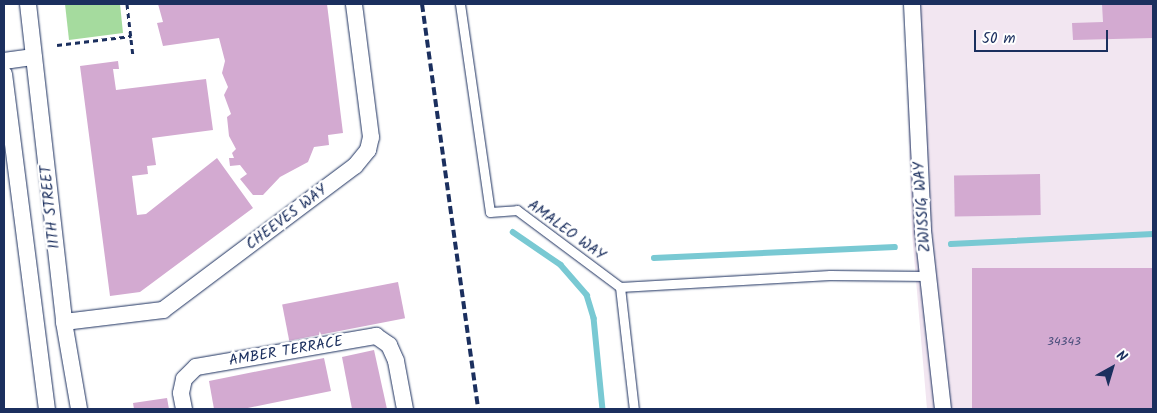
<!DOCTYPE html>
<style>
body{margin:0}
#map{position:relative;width:1157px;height:413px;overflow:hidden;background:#fff;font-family:Kalam,sans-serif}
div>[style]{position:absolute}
.built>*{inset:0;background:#f2e6f1}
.green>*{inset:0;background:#a5db9e}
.stream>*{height:5.5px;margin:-2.75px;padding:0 2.75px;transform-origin:2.75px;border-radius:2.75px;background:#79c9d3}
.building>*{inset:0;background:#d3aad1;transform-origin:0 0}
.path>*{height:3px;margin-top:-1.5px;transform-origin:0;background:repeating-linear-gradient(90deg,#1b2f5e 0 5px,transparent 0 9px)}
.roads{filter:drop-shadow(0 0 1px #1b2f5e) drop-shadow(0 0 1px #1b2f5e)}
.lane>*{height:9px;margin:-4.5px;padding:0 4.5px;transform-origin:4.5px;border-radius:4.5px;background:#fff}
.street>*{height:16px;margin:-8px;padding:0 8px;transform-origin:8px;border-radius:8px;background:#fff}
.rail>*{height:4px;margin-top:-2px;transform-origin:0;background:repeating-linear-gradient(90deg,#1b2f5e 0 8px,transparent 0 12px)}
span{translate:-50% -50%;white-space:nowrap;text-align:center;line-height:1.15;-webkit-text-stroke:5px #fff;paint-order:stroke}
.number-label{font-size:12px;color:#494e7b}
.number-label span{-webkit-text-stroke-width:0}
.street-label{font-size:15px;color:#1b2f5e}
.frame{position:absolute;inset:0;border:5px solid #1b2f5e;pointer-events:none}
.north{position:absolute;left:1087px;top:343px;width:50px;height:50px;-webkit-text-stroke:4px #fff;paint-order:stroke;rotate:39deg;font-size:14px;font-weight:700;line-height:20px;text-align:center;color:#1b2f5e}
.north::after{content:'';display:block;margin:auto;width:18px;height:22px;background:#1b2f5e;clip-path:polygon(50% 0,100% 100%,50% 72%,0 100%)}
.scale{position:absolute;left:974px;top:30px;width:134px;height:22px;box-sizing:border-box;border:2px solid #1b2f5e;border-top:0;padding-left:6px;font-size:15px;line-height:18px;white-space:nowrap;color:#1b2f5e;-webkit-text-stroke:4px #fff;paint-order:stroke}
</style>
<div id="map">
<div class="built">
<i style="clip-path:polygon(905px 4px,1153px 4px,1153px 409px,927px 409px,912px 233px)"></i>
</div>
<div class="green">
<i style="clip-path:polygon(65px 4px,120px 4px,123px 33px,69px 40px)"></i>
</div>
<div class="stream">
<i style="left:513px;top:232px;width:58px;rotate:34.5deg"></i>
<i style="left:561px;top:265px;width:40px;rotate:49deg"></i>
<i style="left:587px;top:295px;width:24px;rotate:73deg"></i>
<i style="left:594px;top:318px;width:91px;rotate:84.4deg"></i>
<i style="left:951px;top:244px;width:202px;rotate:-2.8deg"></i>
<i style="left:654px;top:258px;width:241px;rotate:-2.6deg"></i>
</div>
<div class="building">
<i style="clip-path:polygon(158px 4px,327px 4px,343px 133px,328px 135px,329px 145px,314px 147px,308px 162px,280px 177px,263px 195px,253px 195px,240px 179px,247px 174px,240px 165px,230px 166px,229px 158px,234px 158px,232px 153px,236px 149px,229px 136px,227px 117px,231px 114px,224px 95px,228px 87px,222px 73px,225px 61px,219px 38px,163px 46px,157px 23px,163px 22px)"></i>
<i style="clip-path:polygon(1102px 4px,1152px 4px,1153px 38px,1073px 40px,1072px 23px,1103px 22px)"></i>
<i style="clip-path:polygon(118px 61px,119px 69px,113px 69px,116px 90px,206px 79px,213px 130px,152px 138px,156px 165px,147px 166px,148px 174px,132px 176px,137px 215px,146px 214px,217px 158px,253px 208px,140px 292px,110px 296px,80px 66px)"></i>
<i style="left:1040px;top:174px;width:41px;height:86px;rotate:89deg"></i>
<i style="left:1153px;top:268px;width:141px;height:181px;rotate:90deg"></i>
<i style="left:398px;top:282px;width:37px;height:118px;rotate:79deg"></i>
<i style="clip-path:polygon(374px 350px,387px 409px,352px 409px,342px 357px)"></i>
<i style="clip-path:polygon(324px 358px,331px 391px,243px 409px,214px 409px,209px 381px)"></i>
<i style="clip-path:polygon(167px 398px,169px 409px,134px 409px,133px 403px)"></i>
</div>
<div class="path">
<i style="left:127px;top:4px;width:53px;rotate:83.5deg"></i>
<i style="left:57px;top:45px;width:75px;rotate:-6.9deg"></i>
</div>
<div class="roads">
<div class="lane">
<i style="left:460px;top:4px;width:210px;rotate:81.8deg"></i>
<i style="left:490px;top:212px;width:27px;rotate:-4deg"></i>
<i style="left:517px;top:210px;width:129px;rotate:36.8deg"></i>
<i style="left:620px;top:287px;width:123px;rotate:83.5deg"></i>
<i style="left:620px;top:287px;width:210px;rotate:-3.3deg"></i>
<i style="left:830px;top:275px;width:98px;rotate:0.6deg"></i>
</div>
<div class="street">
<i style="left:28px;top:4px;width:320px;rotate:83.5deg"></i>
<i style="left:64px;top:322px;width:88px;rotate:80.2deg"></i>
<i style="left:912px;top:4px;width:227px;rotate:87.2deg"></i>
<i style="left:923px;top:231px;width:179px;rotate:83.6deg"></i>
<i style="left:4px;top:61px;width:30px;rotate:-8deg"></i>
<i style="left:4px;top:74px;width:338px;rotate:82.7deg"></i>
<i style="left:64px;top:322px;width:100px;rotate:-6.9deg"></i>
<i style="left:163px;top:310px;width:240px;rotate:-36.9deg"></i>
<i style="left:355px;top:166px;width:21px;rotate:-51deg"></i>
<i style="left:368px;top:150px;width:13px;rotate:-77deg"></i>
<i style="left:371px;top:137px;width:134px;rotate:-97.3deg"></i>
<i style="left:184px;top:409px;width:16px;rotate:-101deg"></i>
<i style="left:181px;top:393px;width:14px;rotate:-78deg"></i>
<i style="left:184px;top:379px;width:17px;rotate:-45deg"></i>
<i style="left:196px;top:367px;width:183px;rotate:-9.8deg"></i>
<i style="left:376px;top:336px;width:16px;rotate:35deg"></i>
<i style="left:389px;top:345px;width:17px;rotate:66deg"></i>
<i style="left:396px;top:361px;width:49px;rotate:79.4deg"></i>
</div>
</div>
<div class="rail">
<i style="left:422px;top:4px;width:409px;rotate:82.1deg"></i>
</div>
<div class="number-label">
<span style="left:1064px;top:342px">34343</span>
</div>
<div class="street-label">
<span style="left:51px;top:207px;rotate:-96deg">11TH STREET</span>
<span style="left:923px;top:207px;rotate:-94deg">ZWISSIG WAY</span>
<span style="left:287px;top:218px;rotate:-37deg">CHEEVES WAY</span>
<span style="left:566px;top:231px;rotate:36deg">AMALEO WAY</span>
<span style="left:286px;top:352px;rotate:-10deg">AMBER TERRACE</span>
</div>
<div class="frame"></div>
<div class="north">N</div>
<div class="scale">50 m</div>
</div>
